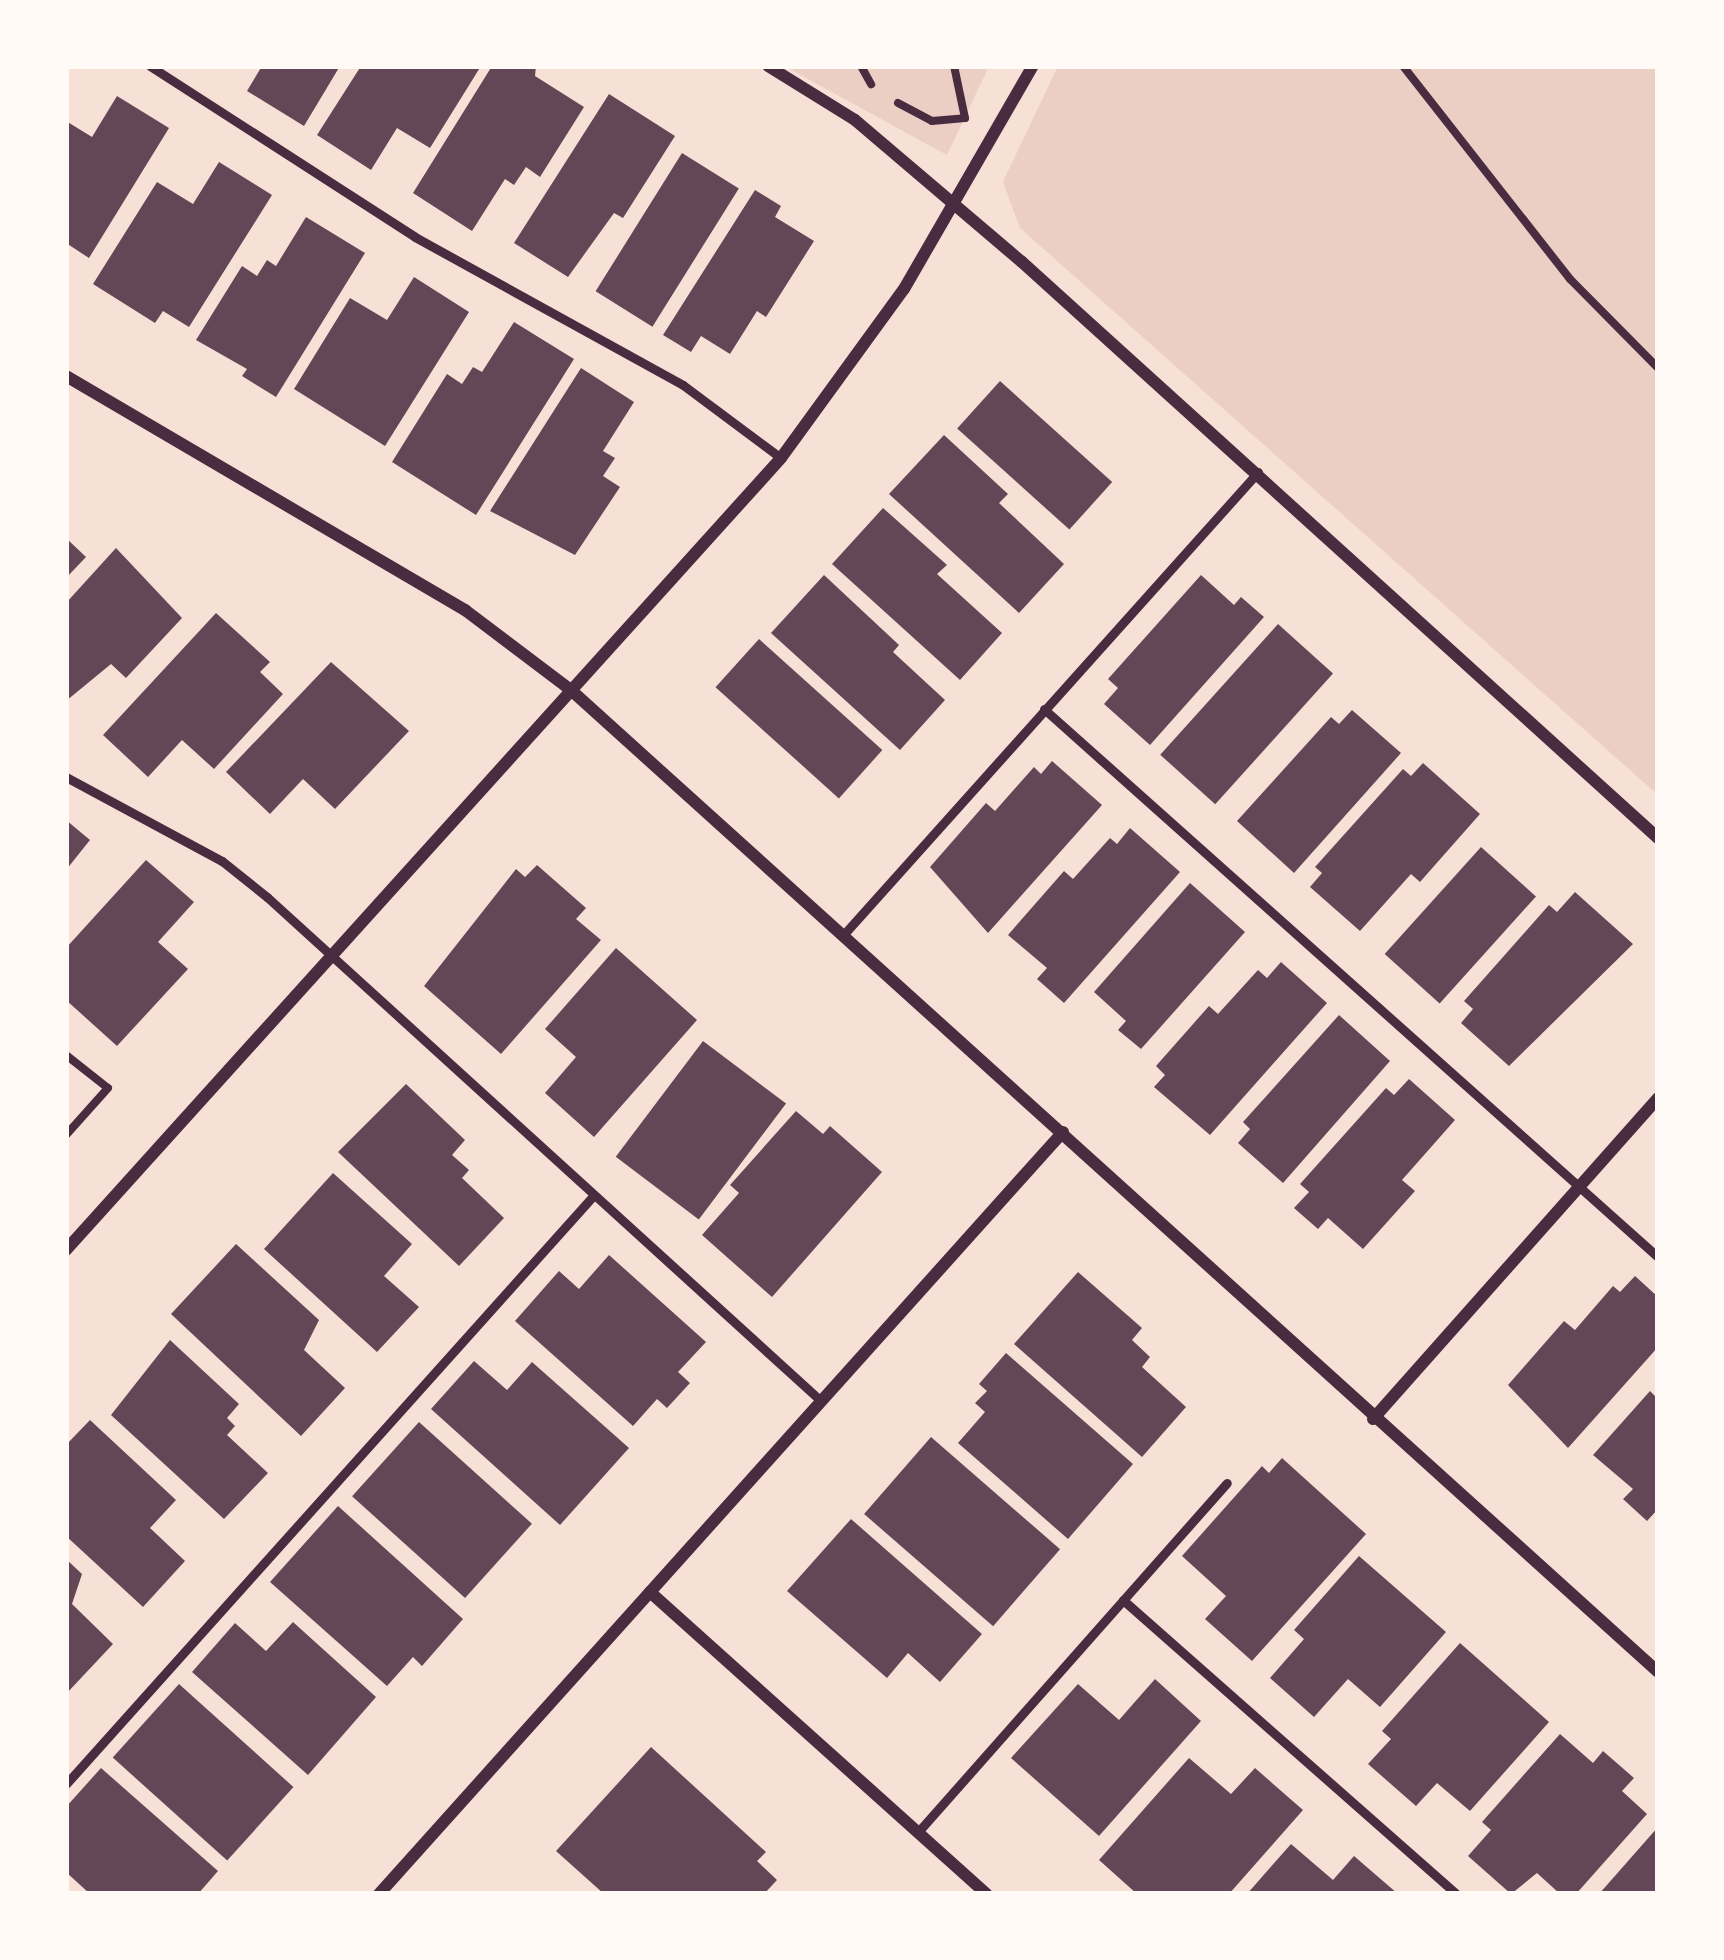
<!DOCTYPE html>
<style>
body{margin:0}
#map{position:relative;width:1724px;height:1960px;overflow:hidden;background:#f7e1d7;font-family:Inter,sans-serif}
div>[style]{position:absolute}
.green>*{inset:0;background:#ebcfc5}
.building>*{inset:0;background:#644757;transform-origin:0 0}
.path>*{height:8px;margin:-4px;padding:0 4px;transform-origin:4px;border-radius:4px;background:#4a2c40}
.service>*{height:9px;margin:-4.5px;padding:0 4.5px;transform-origin:4.5px;border-radius:4.5px;background:#4a2c40}
.minor>*{height:12px;margin:-6px;padding:0 6px;transform-origin:6px;border-radius:6px;background:#4a2c40}
span{translate:-50% -50%;white-space:nowrap;text-align:center;line-height:1.15;-webkit-text-stroke:10px #fffaf5;paint-order:stroke}
.frame{position:absolute;inset:0;border:69px solid #fffaf5;pointer-events:none}
</style>
<div id="map">
<div class="green">
<i style="clip-path:polygon(784px 66px,989px 66px,947px 155px)"></i>
<i style="clip-path:polygon(1058px 66px,1658px 66px,1658px 795px,1020px 228px,1003px 182px)"></i>
</div>
<div class="building">
<i style="clip-path:polygon(262px 66px,340px 66px,304px 126px,247px 91px)"></i>
<i style="clip-path:polygon(361px 66px,481px 66px,430px 148px,397px 128px,371px 170px,317px 135px)"></i>
<i style="clip-path:polygon(492px 66px,536px 66px,535px 76px,584px 107px,540px 177px,526px 167px,514px 185px,505px 179px,472px 231px,413px 193px)"></i>
<i style="clip-path:polygon(609px 94px,675px 136px,623px 218px,614px 213px,568px 277px,514px 243px)"></i>
<i style="clip-path:polygon(117px 96px,169px 128px,89px 258px,66px 243px,66px 121px,92px 137px)"></i>
<i style="left:682px;top:153px;width:67px;height:163px;rotate:32deg"></i>
<i style="clip-path:polygon(219px 162px,272px 195px,189px 327px,163px 311px,155px 323px,93px 284px,157px 182px,193px 204px)"></i>
<i style="clip-path:polygon(755px 190px,781px 206px,775px 217px,814px 241px,766px 317px,757px 311px,730px 354px,701px 336px,691px 352px,663px 335px)"></i>
<i style="clip-path:polygon(306px 217px,365px 253px,276px 397px,242px 376px,247px 369px,196px 340px,242px 266px,257px 276px,267px 260px,276px 266px)"></i>
<i style="clip-path:polygon(414px 277px,469px 312px,385px 446px,294px 389px,350px 298px,387px 320px)"></i>
<i style="clip-path:polygon(514px 322px,574px 359px,476px 515px,392px 462px,447px 374px,462px 384px,473px 367px,482px 372px)"></i>
<i style="clip-path:polygon(581px 368px,634px 402px,603px 451px,615px 458px,603px 476px,620px 487px,575px 555px,490px 511px)"></i>
<i style="left:1000px;top:381px;width:151px;height:64px;rotate:42deg"></i>
<i style="clip-path:polygon(944px 435px,1008px 494px,999px 503px,1064px 564px,1019px 613px,889px 494px)"></i>
<i style="clip-path:polygon(883px 508px,947px 565px,937px 574px,1002px 633px,960px 680px,832px 564px)"></i>
<i style="clip-path:polygon(66px 538px,86px 557px,66px 578px)"></i>
<i style="clip-path:polygon(116px 548px,182px 618px,126px 678px,111px 664px,66px 701px,66px 603px)"></i>
<i style="clip-path:polygon(824px 575px,899px 645px,893px 652px,945px 700px,900px 750px,771px 633px)"></i>
<i style="clip-path:polygon(1201px 575px,1234px 605px,1241px 597px,1264px 617px,1150px 745px,1104px 704px,1118px 688px,1108px 679px)"></i>
<i style="clip-path:polygon(216px 613px,270px 662px,260px 672px,283px 694px,214px 769px,182px 740px,148px 777px,103px 735px)"></i>
<i style="left:1278px;top:624px;width:74px;height:176px;rotate:42deg"></i>
<i style="left:759px;top:639px;width:166px;height:65px;rotate:42deg"></i>
<i style="clip-path:polygon(331px 662px,409px 731px,335px 809px,303px 779px,270px 814px,226px 772px)"></i>
<i style="clip-path:polygon(1352px 710px,1401px 753px,1294px 873px,1237px 821px,1331px 717px,1339px 724px)"></i>
<i style="clip-path:polygon(1052px 761px,1102px 805px,988px 933px,930px 867px,986px 803px,995px 811px,1034px 767px,1041px 774px)"></i>
<i style="clip-path:polygon(1423px 763px,1480px 814px,1420px 882px,1411px 874px,1360px 931px,1310px 887px,1322px 873px,1315px 867px,1403px 769px,1411px 776px)"></i>
<i style="clip-path:polygon(66px 820px,90px 840px,66px 870px)"></i>
<i style="clip-path:polygon(1130px 828px,1180px 872px,1064px 1003px,1037px 979px,1047px 968px,1008px 935px,1064px 871px,1073px 879px,1110px 838px,1117px 844px)"></i>
<i style="left:1481px;top:847px;width:74px;height:144px;rotate:42deg"></i>
<i style="clip-path:polygon(146px 860px,194px 902px,158px 942px,188px 969px,117px 1046px,66px 1000px,66px 948px)"></i>
<i style="clip-path:polygon(537px 865px,586px 908px,576px 919px,601px 940px,501px 1054px,424px 986px,516px 869px,525px 877px)"></i>
<i style="clip-path:polygon(1190px 883px,1245px 932px,1141px 1049px,1118px 1030px,1126px 1021px,1094px 992px)"></i>
<i style="clip-path:polygon(1575px 892px,1633px 944px,1509px 1066px,1461px 1023px,1473px 1009px,1464px 1001px,1549px 905px,1557px 912px)"></i>
<i style="clip-path:polygon(616px 948px,697px 1020px,594px 1137px,545px 1093px,576px 1057px,545px 1029px)"></i>
<i style="clip-path:polygon(1281px 962px,1327px 1003px,1210px 1135px,1154px 1087px,1165px 1075px,1156px 1066px,1209px 1006px,1218px 1014px,1258px 970px,1267px 978px)"></i>
<i style="clip-path:polygon(1339px 1015px,1390px 1061px,1283px 1183px,1238px 1143px,1250px 1129px,1243px 1122px)"></i>
<i style="left:703px;top:1041px;width:104px;height:145px;rotate:37deg"></i>
<i style="clip-path:polygon(1409px 1079px,1455px 1120px,1402px 1180px,1415px 1191px,1363px 1249px,1328px 1218px,1318px 1229px,1294px 1208px,1309px 1192px,1300px 1184px,1386px 1088px,1394px 1095px)"></i>
<i style="clip-path:polygon(406px 1084px,465px 1140px,452px 1155px,469px 1170px,462px 1178px,504px 1218px,459px 1266px,338px 1152px)"></i>
<i style="clip-path:polygon(796px 1111px,823px 1134px,830px 1126px,882px 1172px,772px 1297px,702px 1235px,739px 1193px,730px 1185px)"></i>
<i style="clip-path:polygon(333px 1173px,412px 1244px,384px 1276px,419px 1307px,377px 1352px,264px 1249px)"></i>
<i style="clip-path:polygon(236px 1244px,319px 1320px,304px 1350px,345px 1388px,301px 1436px,171px 1314px)"></i>
<i style="clip-path:polygon(609px 1255px,706px 1342px,678px 1372px,690px 1383px,667px 1408px,657px 1399px,633px 1426px,515px 1321px,559px 1271px,579px 1289px)"></i>
<i style="clip-path:polygon(1078px 1272px,1142px 1328px,1132px 1340px,1150px 1357px,1142px 1367px,1186px 1407px,1142px 1457px,1014px 1344px)"></i>
<i style="clip-path:polygon(1635px 1276px,1658px 1297px,1658px 1347px,1568px 1448px,1508px 1385px,1564px 1321px,1575px 1330px,1613px 1286px,1620px 1292px)"></i>
<i style="clip-path:polygon(170px 1340px,239px 1404px,227px 1418px,235px 1426px,227px 1435px,268px 1473px,224px 1519px,111px 1415px)"></i>
<i style="clip-path:polygon(1006px 1353px,1133px 1464px,1068px 1539px,958px 1443px,985px 1412px,975px 1403px,987px 1391px,979px 1384px)"></i>
<i style="clip-path:polygon(474px 1361px,507px 1390px,532px 1362px,629px 1448px,560px 1525px,431px 1409px)"></i>
<i style="clip-path:polygon(1650px 1391px,1658px 1399px,1658px 1509px,1647px 1521px,1623px 1499px,1633px 1489px,1593px 1455px)"></i>
<i style="clip-path:polygon(90px 1420px,176px 1500px,150px 1528px,185px 1561px,143px 1607px,66px 1536px,66px 1445px)"></i>
<i style="left:419px;top:1422px;width:152px;height:100px;rotate:42deg"></i>
<i style="left:931px;top:1437px;width:171px;height:102px;rotate:41deg"></i>
<i style="clip-path:polygon(1282px 1458px,1366px 1534px,1252px 1661px,1205px 1619px,1226px 1596px,1182px 1556px,1262px 1466px,1269px 1473px)"></i>
<i style="clip-path:polygon(338px 1506px,463px 1619px,422px 1666px,413px 1657px,387px 1686px,270px 1582px)"></i>
<i style="clip-path:polygon(851px 1519px,982px 1634px,940px 1682px,908px 1653px,887px 1678px,787px 1591px)"></i>
<i style="clip-path:polygon(1359px 1556px,1446px 1632px,1380px 1707px,1348px 1679px,1314px 1717px,1270px 1678px,1304px 1639px,1294px 1630px)"></i>
<i style="clip-path:polygon(66px 1559px,82px 1574px,72px 1604px,113px 1644px,66px 1694px)"></i>
<i style="clip-path:polygon(293px 1622px,376px 1697px,308px 1775px,192px 1672px,235px 1623px,266px 1651px)"></i>
<i style="clip-path:polygon(1460px 1643px,1549px 1722px,1470px 1811px,1437px 1783px,1416px 1806px,1368px 1764px,1391px 1739px,1382px 1731px)"></i>
<i style="clip-path:polygon(1155px 1679px,1201px 1721px,1099px 1836px,1011px 1758px,1078px 1684px,1119px 1720px)"></i>
<i style="left:179px;top:1684px;width:154px;height:99px;rotate:42deg"></i>
<i style="clip-path:polygon(1560px 1734px,1593px 1763px,1603px 1751px,1634px 1778px,1622px 1791px,1647px 1814px,1576px 1894px,1560px 1894px,1537px 1873px,1511px 1894px,1468px 1856px,1491px 1830px,1482px 1822px)"></i>
<i style="clip-path:polygon(651px 1747px,766px 1852px,757px 1861px,777px 1880px,764px 1894px,604px 1894px,556px 1851px)"></i>
<i style="clip-path:polygon(1189px 1758px,1231px 1794px,1255px 1768px,1303px 1810px,1229px 1894px,1137px 1894px,1099px 1860px)"></i>
<i style="clip-path:polygon(101px 1768px,218px 1871px,198px 1894px,90px 1894px,66px 1872px,66px 1807px)"></i>
<i style="clip-path:polygon(1658px 1827px,1658px 1894px,1599px 1894px)"></i>
<i style="clip-path:polygon(1291px 1844px,1333px 1880px,1354px 1856px,1398px 1894px,1247px 1894px)"></i>
</div>
<div class="path">
<i style="left:861px;top:66px;width:21px;rotate:61deg"></i>
<i style="left:1403px;top:66px;width:271px;rotate:51.9deg"></i>
<i style="left:1570px;top:279px;width:125px;rotate:45.3deg"></i>
<i style="left:898px;top:103px;width:38px;rotate:28deg"></i>
<i style="left:932px;top:121px;width:33px;rotate:-5deg"></i>
<i style="left:965px;top:118px;width:53px;rotate:-101.9deg"></i>
<i style="left:66px;top:1055px;width:53px;rotate:38.2deg"></i>
<i style="left:108px;top:1088px;width:63px;rotate:131.8deg"></i>
</div>
<div class="service">
<i style="left:150px;top:66px;width:315px;rotate:32.8deg"></i>
<i style="left:415px;top:237px;width:306px;rotate:28.9deg"></i>
<i style="left:683px;top:385px;width:122px;rotate:36.7deg"></i>
<i style="left:1044px;top:709px;width:823px;rotate:41.75deg"></i>
<i style="left:66px;top:777px;width:177px;rotate:28.3deg"></i>
<i style="left:222px;top:861px;width:58px;rotate:38.7deg"></i>
<i style="left:267px;top:897px;width:749px;rotate:42.29deg"></i>
<i style="left:845px;top:933px;width:619px;rotate:-48.14deg"></i>
<i style="left:1123px;top:1600px;width:444px;rotate:41.4deg"></i>
<i style="left:66px;top:1784px;width:790px;rotate:-48.13deg"></i>
<i style="left:918px;top:1832px;width:466px;rotate:-48.5deg"></i>
</div>
<div class="minor">
<i style="left:768px;top:66px;width:102px;rotate:31.8deg"></i>
<i style="left:855px;top:120px;width:219px;rotate:40.4deg"></i>
<i style="left:1022px;top:262px;width:858px;rotate:42.17deg"></i>
<i style="left:66px;top:376px;width:463px;rotate:30.4deg"></i>
<i style="left:465px;top:610px;width:134px;rotate:37.1deg"></i>
<i style="left:572px;top:691px;width:1463px;rotate:42.09deg"></i>
<i style="left:66px;top:1250px;width:1067px;rotate:-47.92deg"></i>
<i style="left:781px;top:458px;width:209px;rotate:-54deg"></i>
<i style="left:904px;top:289px;width:258px;rotate:-60deg"></i>
<i style="left:1373px;top:1419px;width:429px;rotate:-48.4deg"></i>
<i style="left:650px;top:1592px;width:452px;rotate:41.9deg"></i>
<i style="left:379px;top:1894px;width:1024px;rotate:-48.09deg"></i>
</div>
<div class="frame"></div>
</div>
